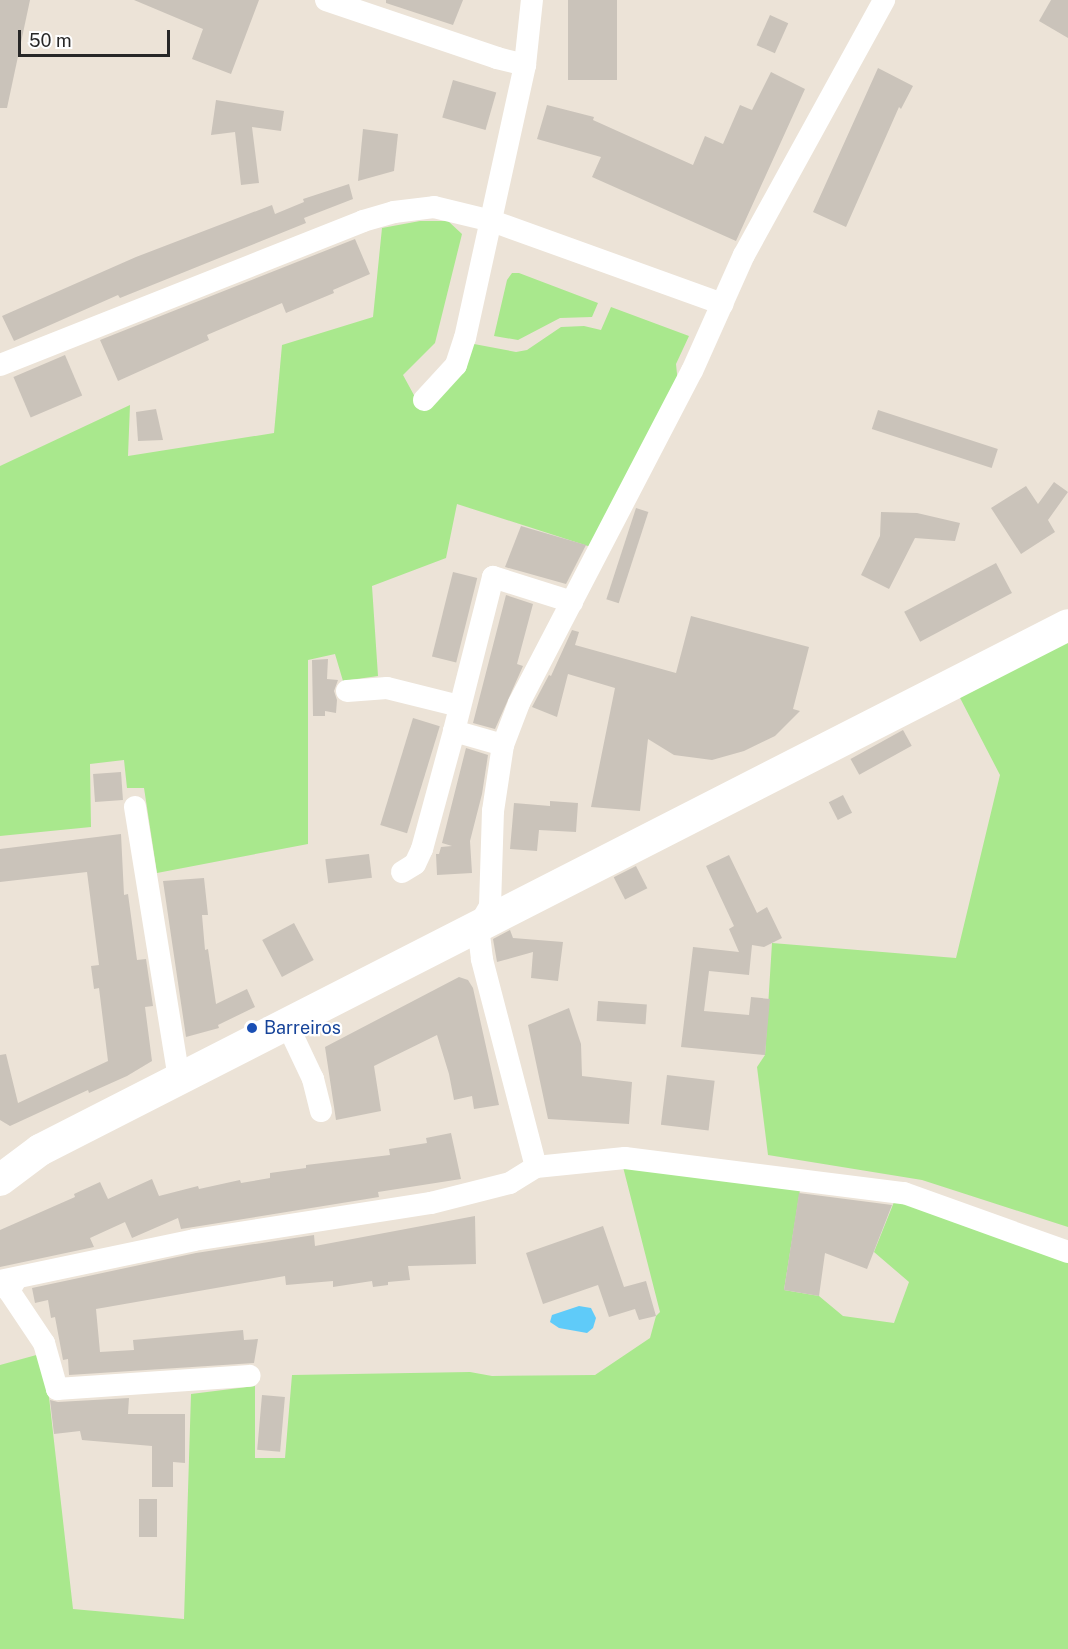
<!DOCTYPE html>
<style>
body{margin:0}
#map{position:relative;width:1068px;height:1649px;overflow:hidden;background:#ece3d7;font-family:"Public Sans",sans-serif}
div>[style]{position:absolute}
.green>*{inset:0;background:#a9e88d}
.water>*{inset:0;background:#5fcbf9}
.building>*{inset:0;background:#cac3ba;transform-origin:0 0}
.street>*{height:22px;margin:-11px;padding:0 11px;transform-origin:11px;border-radius:11px;background:#fff}
.secondary>*{height:32px;margin:-16px;padding:0 16px;transform-origin:16px;border-radius:16px;background:#fff}
.dots>*{width:16px;height:16px;translate:-50% -50%;box-sizing:border-box;border:3px solid #fff;border-radius:50%}
span{translate:-50% -50%;white-space:nowrap;text-align:center;line-height:1.15;-webkit-text-stroke:4.5px #fff;paint-order:stroke}
.transit-label{font-size:18px;color:#164399}
.left{translate:0 -50%;text-align:left}
.scale{position:absolute;left:18px;top:30px;width:152px;height:27px;box-sizing:border-box;border:3px solid #272727;border-top:0;padding-left:8px;font-size:18px;line-height:21px;white-space:nowrap;color:#272727;-webkit-text-stroke:4px #fff;paint-order:stroke}
</style>
<div id="map">
<div class="green">
<i style="clip-path:polygon(420px 221px,448px 221px,462px 234px,435px 343px,403px 375px,415px 397px,474px 344px,516px 352px,527px 350px,561px 327px,584px 326px,601px 330px,611px 307px,689px 336px,676px 364px,679px 394px,591px 547px,457px 504px,446px 558px,372px 586px,378px 676px,343px 681px,335px 654px,308px 660px,308px 844px,157px 873px,144px 788px,127px 788px,124px 760px,90px 764px,91px 827px,0 836px,0 466px,130px 405px,128px 456px,274px 433px,282px 345px,373px 317px,382px 228px)"></i>
<i style="clip-path:polygon(512px 273px,519px 273px,598px 303px,592px 317px,560px 318px,518px 340px,494px 336px,507px 280px)"></i>
<i style="clip-path:polygon(1068px 640px,1068px 1227px,922px 1180px,768px 1155px,757px 1067px,765px 1055px,772px 943px,956px 958px,1000px 775px,959px 696px)"></i>
<i style="clip-path:polygon(622px 1163px,801px 1184px,784px 1290px,819px 1296px,843px 1316px,894px 1323px,909px 1282px,874px 1252px,896px 1197px,1068px 1259px,1068px 1649px,0 1649px,0 1365px,40px 1354px,49px 1397px,73px 1609px,184px 1619px,191px 1394px,255px 1386px,255px 1458px,285px 1458px,292px 1375px,470px 1372px,492px 1376px,595px 1375px,650px 1338px,656px 1316px,660px 1312px)"></i>
</div>
<div class="water">
<i style="clip-path:polygon(579px 1306px,591px 1308px,596px 1318px,593px 1328px,587px 1333px,559px 1328px,550px 1322px,552px 1315px)"></i>
</div>
<div class="building">
<i style="clip-path:polygon(0 0,30px 0,7px 108px,0 108px)"></i>
<i style="clip-path:polygon(134px 0,259px 0,231px 74px,192px 59px,203px 29px)"></i>
<i style="clip-path:polygon(386px 0,463px 0,453px 25px,386px 3px)"></i>
<i style="left:568px;top:0;width:49px;height:80px"></i>
<i style="clip-path:polygon(1051px 0,1068px 0,1068px 38px,1039px 21px)"></i>
<i style="left:770px;top:15px;width:20px;height:33px;rotate:24deg"></i>
<i style="clip-path:polygon(878px 68px,913px 86px,901px 109px,899px 107px,846px 227px,813px 212px)"></i>
<i style="clip-path:polygon(771px 72px,805px 89px,736px 241px,592px 177px,601px 157px,537px 139px,547px 105px,594px 117px,593px 120px,693px 165px,705px 136px,723px 144px,740px 105px,752px 110px)"></i>
<i style="left:453px;top:80px;width:45px;height:39px;rotate:16deg"></i>
<i style="clip-path:polygon(216px 100px,284px 111px,281px 131px,252px 127px,259px 183px,241px 185px,235px 132px,211px 135px)"></i>
<i style="clip-path:polygon(363px 129px,398px 134px,394px 171px,358px 181px)"></i>
<i style="clip-path:polygon(349px 184px,353px 199px,304px 218px,306px 223px,120px 298px,118px 295px,14px 341px,2px 316px,136px 257px,272px 205px,275px 214px,304px 202px,303px 199px)"></i>
<i style="clip-path:polygon(355px 239px,370px 274px,333px 290px,334px 293px,286px 313px,282px 303px,207px 335px,209px 340px,118px 381px,100px 340px)"></i>
<i style="left:65px;top:355px;width:44px;height:56px;rotate:67deg"></i>
<i style="clip-path:polygon(156px 409px,163px 440px,138px 441px,136px 412px)"></i>
<i style="left:878px;top:410px;width:126px;height:20px;rotate:18deg"></i>
<i style="clip-path:polygon(1054px 482px,1068px 492px,1048px 520px,1055px 532px,1021px 554px,991px 508px,1026px 486px,1038px 504px)"></i>
<i style="left:636px;top:508px;width:13px;height:96px;rotate:18deg"></i>
<i style="clip-path:polygon(881px 512px,917px 513px,960px 523px,955px 541px,915px 538px,889px 589px,861px 575px,880px 536px)"></i>
<i style="clip-path:polygon(521px 526px,586px 545px,566px 584px,505px 567px)"></i>
<i style="left:996px;top:563px;width:34px;height:104px;rotate:62deg"></i>
<i style="left:453px;top:572px;width:25px;height:87px;rotate:14deg"></i>
<i style="clip-path:polygon(506px 595px,533px 604px,517px 664px,523px 666px,495px 729px,473px 723px)"></i>
<i style="clip-path:polygon(691px 616px,809px 647px,793px 709px,800px 711px,775px 736px,744px 751px,712px 760px,674px 755px,648px 739px,640px 811px,591px 807px,615px 688px,568px 674px,557px 717px,532px 707px,549px 675px,551px 676px,572px 630px,579px 632px,575px 645px,676px 673px)"></i>
<i style="clip-path:polygon(328px 659px,327px 679px,338px 680px,334px 691px,337px 700px,336px 713px,325px 711px,325px 716px,313px 716px,312px 660px)"></i>
<i style="left:413px;top:718px;width:28px;height:112px;rotate:17deg"></i>
<i style="left:903px;top:730px;width:18px;height:60px;rotate:61deg"></i>
<i style="clip-path:polygon(466px 748px,488px 755px,482px 794px,470px 841px,472px 873px,437px 875px,436px 854px,439px 854px,441px 847px,452px 846px,442px 843px)"></i>
<i style="left:121px;top:772px;width:28px;height:28px;rotate:86deg"></i>
<i style="left:843px;top:795px;width:20px;height:16px;rotate:63deg"></i>
<i style="clip-path:polygon(550px 801px,578px 803px,576px 832px,539px 830px,537px 851px,510px 849px,514px 803px,550px 806px)"></i>
<i style="clip-path:polygon(121px 834px,124px 895px,128px 894px,137px 960px,146px 959px,153px 1006px,145px 1007px,152px 1061px,127px 1076px,89px 1093px,88px 1090px,10px 1126px,0 1120px,0 1055px,6px 1054px,18px 1103px,108px 1061px,99px 988px,94px 989px,91px 966px,99px 965px,87px 872px,0 882px,0 849px)"></i>
<i style="left:369px;top:854px;width:24px;height:44px;rotate:83deg"></i>
<i style="clip-path:polygon(729px 855px,757px 913px,767px 907px,782px 938px,764px 947px,752px 945px,749px 975px,709px 971px,704px 1011px,749px 1015px,751px 997px,770px 999px,765px 1055px,681px 1047px,693px 947px,739px 952px,729px 929px,734px 926px,706px 866px)"></i>
<i style="left:636px;top:866px;width:25px;height:25px;rotate:63deg"></i>
<i style="clip-path:polygon(204px 878px,208px 915px,202px 915px,205px 950px,208px 949px,216px 1004px,247px 989px,255px 1007px,218px 1025px,219px 1028px,186px 1037px,163px 881px)"></i>
<i style="left:294px;top:923px;width:42px;height:36px;rotate:62deg"></i>
<i style="clip-path:polygon(510px 930px,513px 938px,563px 942px,558px 981px,531px 978px,533px 952px,497px 962px,493px 939px)"></i>
<i style="clip-path:polygon(459px 977px,468px 980px,473px 988px,499px 1105px,474px 1109px,472px 1096px,454px 1100px,449px 1074px,437px 1035px,374px 1066px,381px 1111px,336px 1120px,325px 1047px)"></i>
<i style="left:598px;top:1001px;width:49px;height:20px;rotate:4deg"></i>
<i style="clip-path:polygon(569px 1008px,581px 1044px,582px 1076px,632px 1082px,629px 1124px,548px 1119px,528px 1025px)"></i>
<i style="left:667px;top:1075px;width:48px;height:50px;rotate:7deg"></i>
<i style="clip-path:polygon(451px 1133px,461px 1179px,378px 1192px,379px 1197px,181px 1229px,178px 1218px,132px 1238px,125px 1222px,90px 1238px,94px 1247px,0 1267px,0 1230px,75px 1197px,74px 1194px,100px 1182px,108px 1199px,152px 1179px,159px 1196px,198px 1186px,199px 1189px,240px 1180px,241px 1183px,270px 1178px,270px 1173px,306px 1168px,306px 1165px,390px 1155px,389px 1149px,427px 1143px,426px 1138px)"></i>
<i style="clip-path:polygon(799px 1193px,892px 1205px,867px 1269px,825px 1253px,819px 1296px,784px 1290px)"></i>
<i style="clip-path:polygon(475px 1216px,476px 1264px,408px 1266px,410px 1280px,388px 1282px,388px 1285px,373px 1287px,372px 1281px,333px 1287px,333px 1281px,286px 1285px,285px 1276px,96px 1309px,100px 1352px,134px 1350px,133px 1340px,243px 1330px,244px 1340px,258px 1339px,254px 1363px,69px 1375px,68px 1359px,63px 1360px,55px 1317px,51px 1318px,48px 1300px,35px 1303px,32px 1288px,196px 1253px,314px 1235px,315px 1246px)"></i>
<i style="clip-path:polygon(603px 1226px,624px 1287px,646px 1281px,656px 1316px,639px 1320px,635px 1309px,609px 1317px,598px 1285px,543px 1304px,526px 1253px)"></i>
<i style="left:262px;top:1395px;width:23px;height:55px;rotate:5deg"></i>
<i style="clip-path:polygon(129px 1398px,128px 1414px,185px 1414px,185px 1463px,173px 1462px,173px 1487px,152px 1487px,152px 1446px,82px 1440px,80px 1431px,54px 1434px,50px 1400px,58px 1402px)"></i>
<i style="left:139px;top:1499px;width:18px;height:38px"></i>
</div>
<div class="street">
<i style="left:326px;top:0;width:181px;rotate:18.7deg"></i>
<i style="left:497px;top:58px;width:29px;rotate:14deg"></i>
<i style="left:0;top:365px;width:391px;rotate:-21.6deg"></i>
<i style="left:363px;top:221px;width:32px;rotate:-16deg"></i>
<i style="left:394px;top:212px;width:40px;rotate:-7.1deg"></i>
<i style="left:434px;top:207px;width:60px;rotate:13.6deg"></i>
<i style="left:492px;top:221px;width:245px;rotate:19.8deg"></i>
<i style="left:424px;top:400px;width:47px;rotate:-47.6deg"></i>
<i style="left:456px;top:365px;width:28px;rotate:-72deg"></i>
<i style="left:465px;top:338px;width:280px;rotate:-77.6deg"></i>
<i style="left:525px;top:65px;width:65px;rotate:-83.9deg"></i>
<i style="left:347px;top:691px;width:40px;rotate:-4.3deg"></i>
<i style="left:387px;top:688px;width:74px;rotate:14deg"></i>
<i style="left:503px;top:745px;width:51px;rotate:-164.1deg"></i>
<i style="left:454px;top:731px;width:159px;rotate:-75.8deg"></i>
<i style="left:493px;top:577px;width:83px;rotate:17.6deg"></i>
<i style="left:135px;top:807px;width:277px;rotate:80.8deg"></i>
<i style="left:402px;top:872px;width:15px;rotate:-32deg"></i>
<i style="left:415px;top:864px;width:17px;rotate:-65deg"></i>
<i style="left:422px;top:849px;width:122px;rotate:-74.8deg"></i>
<i style="left:287px;top:1024px;width:61px;rotate:64.7deg"></i>
<i style="left:313px;top:1079px;width:33px;rotate:76deg"></i>
<i style="left:536px;top:1167px;width:89px;rotate:-5.8deg"></i>
<i style="left:625px;top:1158px;width:281px;rotate:7.2deg"></i>
<i style="left:904px;top:1193px;width:174px;rotate:19.8deg"></i>
<i style="left:16px;top:1279px;width:14px;rotate:120deg"></i>
<i style="left:9px;top:1291px;width:63px;rotate:56.1deg"></i>
<i style="left:44px;top:1343px;width:48px;rotate:74.2deg"></i>
<i style="left:57px;top:1389px;width:193px;rotate:-3.9deg"></i>
<i style="left:0;top:1281px;width:198px;rotate:-11.9deg"></i>
<i style="left:194px;top:1240px;width:240px;rotate:-8.9deg"></i>
<i style="left:431px;top:1203px;width:81px;rotate:-14.2deg"></i>
<i style="left:510px;top:1183px;width:31px;rotate:-32deg"></i>
<i style="left:536px;top:1167px;width:215px;rotate:-104.6deg"></i>
<i style="left:482px;top:959px;width:32px;rotate:-97deg"></i>
<i style="left:478px;top:927px;width:24px;rotate:-60deg"></i>
<i style="left:490px;top:906px;width:95px;rotate:-88.2deg"></i>
<i style="left:493px;top:811px;width:67px;rotate:-81.4deg"></i>
<i style="left:503px;top:745px;width:45px;rotate:-69.1deg"></i>
<i style="left:519px;top:703px;width:374px;rotate:-62.5deg"></i>
<i style="left:692px;top:371px;width:127px;rotate:-65.9deg"></i>
<i style="left:744px;top:255px;width:291px;rotate:-61.2deg"></i>
</div>
<div class="secondary">
<i style="left:0;top:1180px;width:50px;rotate:-36.9deg"></i>
<i style="left:40px;top:1150px;width:1154px;rotate:-27.05deg"></i>
</div>
<div class="dots">
<i style="left:252px;top:1028px;background:#1a4fb4"></i>
</div>
<div class="transit-label">
<span class="left" style="left:264px;top:1028px">Barreiros</span>
</div>
<div class="scale">50 m</div>
</div>
